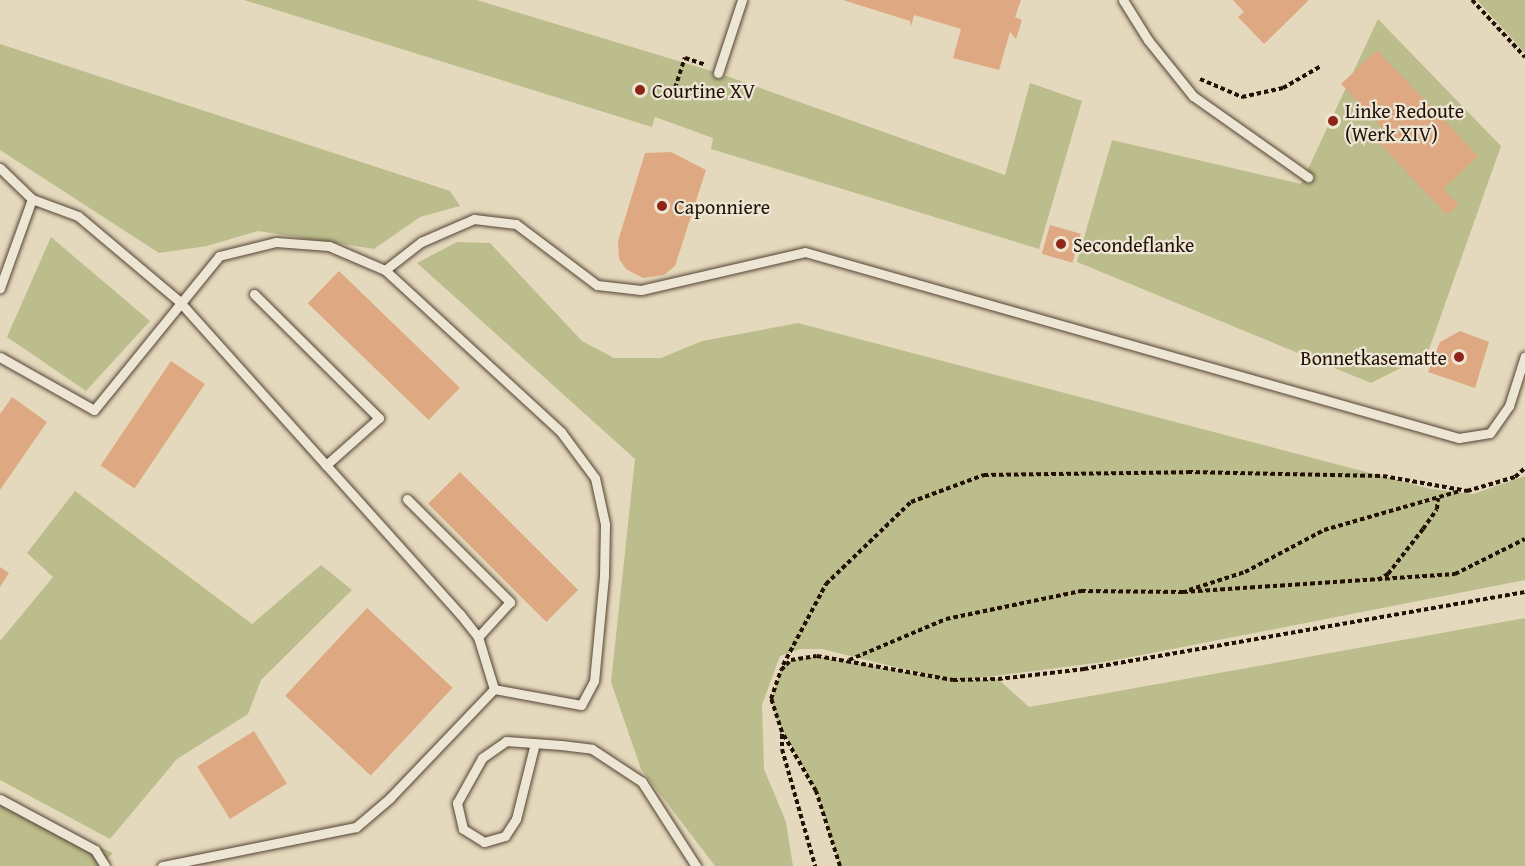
<!DOCTYPE html>
<style>
body{margin:0}
#map{position:relative;width:1525px;height:866px;overflow:hidden;background:#e5d9bd;font-family:"Gentium Book Plus",serif}
div>[style]{position:absolute}
.green>*{inset:0;background:#bcbd8c}
.building>*{inset:0;background:#dea982;transform-origin:0 0}
.path>*{height:4px;margin-top:-2px;transform-origin:0;background:repeating-linear-gradient(90deg,#231106 0 4.5px,transparent 0 7.5px)}
.roads{filter:drop-shadow(0 0 2px #544334) drop-shadow(0 0 2px #544334)}
.service>*{height:9px;margin:-4.5px;padding:0 4.5px;transform-origin:4.5px;border-radius:4.5px;background:#eee6d4}
.dots>*{width:16px;height:16px;translate:-50% -50%;box-sizing:border-box;border:3px solid #eee6d4;border-radius:50%}
span{translate:-50% -50%;white-space:nowrap;text-align:center;line-height:1.15;-webkit-text-stroke:4.5px #eee6d4;paint-order:stroke}
.poi-label{font-size:20px;color:#231106}
.left{translate:0 -50%;text-align:left}
.right{translate:-100% -50%;text-align:right}
</style>
<div id="map">
<div class="green">
<i style="clip-path:polygon(244px 0,477px 0,718px 73px,1005px 175px,1030px 83px,1082px 101px,1039px 249px,711px 149px,713px 138px,655px 117px,652px 127px)"></i>
<i style="clip-path:polygon(1477px 0,1525px 0,1525px 53px)"></i>
<i style="clip-path:polygon(1378px 19px,1501px 146px,1427px 355px,1371px 383px,1077px 262px,1112px 140px,1301px 184px)"></i>
<i style="clip-path:polygon(0 44px,450px 191px,460px 206px,420px 217px,374px 249px,258px 231px,207px 246px,159px 253px,0 150px)"></i>
<i style="clip-path:polygon(51px 237px,150px 321px,86px 391px,7px 337px)"></i>
<i style="clip-path:polygon(457px 242px,490px 243px,582px 341px,614px 358px,661px 358px,702px 341px,798px 323px,1431px 489px,1473px 494px,1525px 476px,1525px 580px,1111px 661px,963px 680px,998px 679px,1029px 707px,1525px 618px,1525px 866px,840px 866px,816px 791px,776px 718px,771px 699px,781px 670px,791px 660px,817px 656px,940px 678px,822px 649px,800px 649px,780px 656px,762px 705px,764px 769px,786px 822px,793px 866px,715px 866px,641px 769px,611px 682px,635px 459px,417px 263px)"></i>
<i style="clip-path:polygon(75px 491px,252px 624px,321px 565px,352px 590px,261px 680px,248px 714px,177px 759px,110px 839px,0 780px,0 641px,53px 577px,27px 553px)"></i>
<i style="clip-path:polygon(0 803px,113px 853px,100px 866px,0 866px)"></i>
</div>
<div class="building">
<i style="clip-path:polygon(843px 0,1021px 0,1015px 17px,1022px 20px,1016px 39px,1010px 32px,999px 70px,953px 58px,961px 29px,914px 15px,911px 27px,910px 21px)"></i>
<i style="clip-path:polygon(1233px 0,1309px 0,1264px 44px,1238px 17px,1244px 12px)"></i>
<i style="clip-path:polygon(1377px 50px,1478px 156px,1443px 189px,1459px 205px,1447px 215px,1379px 143px,1388px 134px,1341px 84px)"></i>
<i style="clip-path:polygon(671px 152px,706px 170px,675px 266px,664px 275px,643px 278px,626px 269px,619px 259px,618px 241px,645px 153px)"></i>
<i style="left:1050px;top:225px;width:32px;height:30px;rotate:16deg"></i>
<i style="left:339px;top:271px;width:168px;height:45px;rotate:44deg"></i>
<i style="clip-path:polygon(1460px 331px,1489px 342px,1475px 388px,1428px 372px,1440px 342px)"></i>
<i style="left:171px;top:361px;width:41px;height:126px;rotate:34deg"></i>
<i style="clip-path:polygon(12px 397px,47px 422px,0 490px,0 414px)"></i>
<i style="left:460px;top:472px;width:167px;height:45px;rotate:45deg"></i>
<i style="clip-path:polygon(0 567px,9px 573px,0 587px)"></i>
<i style="left:367px;top:608px;width:117px;height:120px;rotate:43deg"></i>
<i style="left:254px;top:731px;width:62px;height:67px;rotate:58deg"></i>
</div>
<div class="path">
<i style="left:1472px;top:0;width:78px;rotate:47.1deg"></i>
<i style="left:1200px;top:79px;width:46px;rotate:23.2deg"></i>
<i style="left:1242px;top:97px;width:42px;rotate:-12.4deg"></i>
<i style="left:1283px;top:88px;width:44px;rotate:-30.1deg"></i>
<i style="left:675px;top:88px;width:32px;rotate:-72deg"></i>
<i style="left:685px;top:58px;width:22px;rotate:18deg"></i>
<i style="left:1467px;top:491px;width:50px;rotate:-16.3deg"></i>
<i style="left:1515px;top:477px;width:13px;rotate:-42deg"></i>
<i style="left:1378px;top:580px;width:12px;rotate:-31deg"></i>
<i style="left:1388px;top:574px;width:57px;rotate:-52.1deg"></i>
<i style="left:1423px;top:529px;width:24px;rotate:-55deg"></i>
<i style="left:1437px;top:509px;width:11px;rotate:-85deg"></i>
<i style="left:1189px;top:590px;width:59px;rotate:-17.8deg"></i>
<i style="left:1245px;top:572px;width:89px;rotate:-28deg"></i>
<i style="left:1324px;top:530px;width:141px;rotate:-16deg"></i>
<i style="left:849px;top:660px;width:105px;rotate:-22.9deg"></i>
<i style="left:946px;top:619px;width:138px;rotate:-11.7deg"></i>
<i style="left:1081px;top:591px;width:102px;rotate:0.6deg"></i>
<i style="left:1183px;top:592px;width:273px;rotate:-3.8deg"></i>
<i style="left:1455px;top:574px;width:78px;rotate:-26.6deg"></i>
<i style="left:783px;top:665px;width:92px;rotate:-62deg"></i>
<i style="left:826px;top:584px;width:118px;rotate:-44deg"></i>
<i style="left:911px;top:502px;width:78px;rotate:-20.3deg"></i>
<i style="left:984px;top:475px;width:204px;rotate:-0.8deg"></i>
<i style="left:1188px;top:472px;width:195px;rotate:1.2deg"></i>
<i style="left:1383px;top:476px;width:86px;rotate:10deg"></i>
<i style="left:782px;top:734px;width:15px;rotate:90deg"></i>
<i style="left:782px;top:749px;width:122px;rotate:74.2deg"></i>
<i style="left:840px;top:866px;width:79px;rotate:-107.7deg"></i>
<i style="left:816px;top:791px;width:68px;rotate:-120deg"></i>
<i style="left:782px;top:732px;width:35px;rotate:-108deg"></i>
<i style="left:771px;top:699px;width:31px;rotate:-71deg"></i>
<i style="left:781px;top:670px;width:14px;rotate:-45deg"></i>
<i style="left:791px;top:660px;width:26px;rotate:-9deg"></i>
<i style="left:817px;top:656px;width:138px;rotate:10deg"></i>
<i style="left:953px;top:680px;width:45px;rotate:-1.3deg"></i>
<i style="left:998px;top:679px;width:87px;rotate:-6.6deg"></i>
<i style="left:1084px;top:669px;width:448px;rotate:-9.9deg"></i>
</div>
<div class="roads">
<div class="service">
<i style="left:1123px;top:0;width:47px;rotate:58deg"></i>
<i style="left:1148px;top:40px;width:72px;rotate:51.2deg"></i>
<i style="left:1193px;top:96px;width:141px;rotate:35.2deg"></i>
<i style="left:718px;top:73px;width:77px;rotate:-71.8deg"></i>
<i style="left:0;top:168px;width:45px;rotate:44.1deg"></i>
<i style="left:32px;top:199px;width:95px;rotate:109.8deg"></i>
<i style="left:32px;top:199px;width:49px;rotate:20.3deg"></i>
<i style="left:78px;top:216px;width:132px;rotate:40.1deg"></i>
<i style="left:179px;top:301px;width:421px;rotate:48.1deg"></i>
<i style="left:460px;top:614px;width:29px;rotate:52deg"></i>
<i style="left:478px;top:637px;width:54px;rotate:72.9deg"></i>
<i style="left:494px;top:689px;width:151px;rotate:133.7deg"></i>
<i style="left:390px;top:798px;width:45px;rotate:139.5deg"></i>
<i style="left:356px;top:827px;width:198px;rotate:168.6deg"></i>
<i style="left:385px;top:270px;width:46px;rotate:-37.9deg"></i>
<i style="left:421px;top:242px;width:58px;rotate:-23.5deg"></i>
<i style="left:474px;top:219px;width:42px;rotate:6.8deg"></i>
<i style="left:516px;top:224px;width:101px;rotate:37deg"></i>
<i style="left:597px;top:285px;width:44px;rotate:6.5deg"></i>
<i style="left:641px;top:290px;width:168px;rotate:-13deg"></i>
<i style="left:805px;top:252px;width:680px;rotate:15.88deg"></i>
<i style="left:1459px;top:438px;width:31px;rotate:-9deg"></i>
<i style="left:1490px;top:433px;width:33px;rotate:-55deg"></i>
<i style="left:1509px;top:406px;width:52px;rotate:-72.3deg"></i>
<i style="left:254px;top:294px;width:176px;rotate:44.8deg"></i>
<i style="left:379px;top:418px;width:71px;rotate:138.4deg"></i>
<i style="left:0;top:357px;width:108px;rotate:29.4deg"></i>
<i style="left:94px;top:410px;width:198px;rotate:-50.9deg"></i>
<i style="left:219px;top:256px;width:59px;rotate:-13.8deg"></i>
<i style="left:276px;top:242px;width:53px;rotate:4.3deg"></i>
<i style="left:329px;top:246px;width:61px;rotate:23.2deg"></i>
<i style="left:385px;top:270px;width:239px;rotate:42.6deg"></i>
<i style="left:561px;top:432px;width:57px;rotate:53.5deg"></i>
<i style="left:595px;top:478px;width:47px;rotate:77.7deg"></i>
<i style="left:605px;top:524px;width:52px;rotate:91.1deg"></i>
<i style="left:604px;top:576px;width:105px;rotate:95.4deg"></i>
<i style="left:594px;top:681px;width:27px;rotate:118deg"></i>
<i style="left:581px;top:705px;width:88px;rotate:-169.6deg"></i>
<i style="left:407px;top:499px;width:146px;rotate:45deg"></i>
<i style="left:510px;top:602px;width:47px;rotate:132.4deg"></i>
<i style="left:535px;top:743px;width:78px;rotate:104deg"></i>
<i style="left:516px;top:819px;width:20px;rotate:123deg"></i>
<i style="left:505px;top:836px;width:22px;rotate:164deg"></i>
<i style="left:484px;top:842px;width:25px;rotate:-148deg"></i>
<i style="left:463px;top:829px;width:27px;rotate:-103deg"></i>
<i style="left:457px;top:803px;width:51px;rotate:-60.9deg"></i>
<i style="left:482px;top:758px;width:29px;rotate:-35deg"></i>
<i style="left:506px;top:741px;width:55px;rotate:4.2deg"></i>
<i style="left:561px;top:745px;width:31px;rotate:7deg"></i>
<i style="left:592px;top:749px;width:60px;rotate:33.4deg"></i>
<i style="left:642px;top:782px;width:100px;rotate:57.3deg"></i>
<i style="left:0;top:799px;width:108px;rotate:28.2deg"></i>
<i style="left:95px;top:850px;width:19px;rotate:58deg"></i>
</div>
</div>
<div class="dots">
<i style="left:640px;top:90px;background:#8f2418"></i>
<i style="left:1333px;top:121px;background:#8f2418"></i>
<i style="left:662px;top:206px;background:#8f2418"></i>
<i style="left:1061px;top:244px;background:#8f2418"></i>
<i style="left:1459px;top:357px;background:#8f2418"></i>
</div>
<div class="poi-label">
<span class="left" style="left:652px;top:90px">Courtine XV</span>
<span class="left" style="left:1345px;top:122px">Linke Redoute<br>(Werk XIV)</span>
<span class="left" style="left:674px;top:206px">Caponniere</span>
<span class="left" style="left:1073px;top:244px">Secondeflanke</span>
<span class="right" style="left:1447px;top:357px">Bonnetkasematte</span>
</div>
</div>
